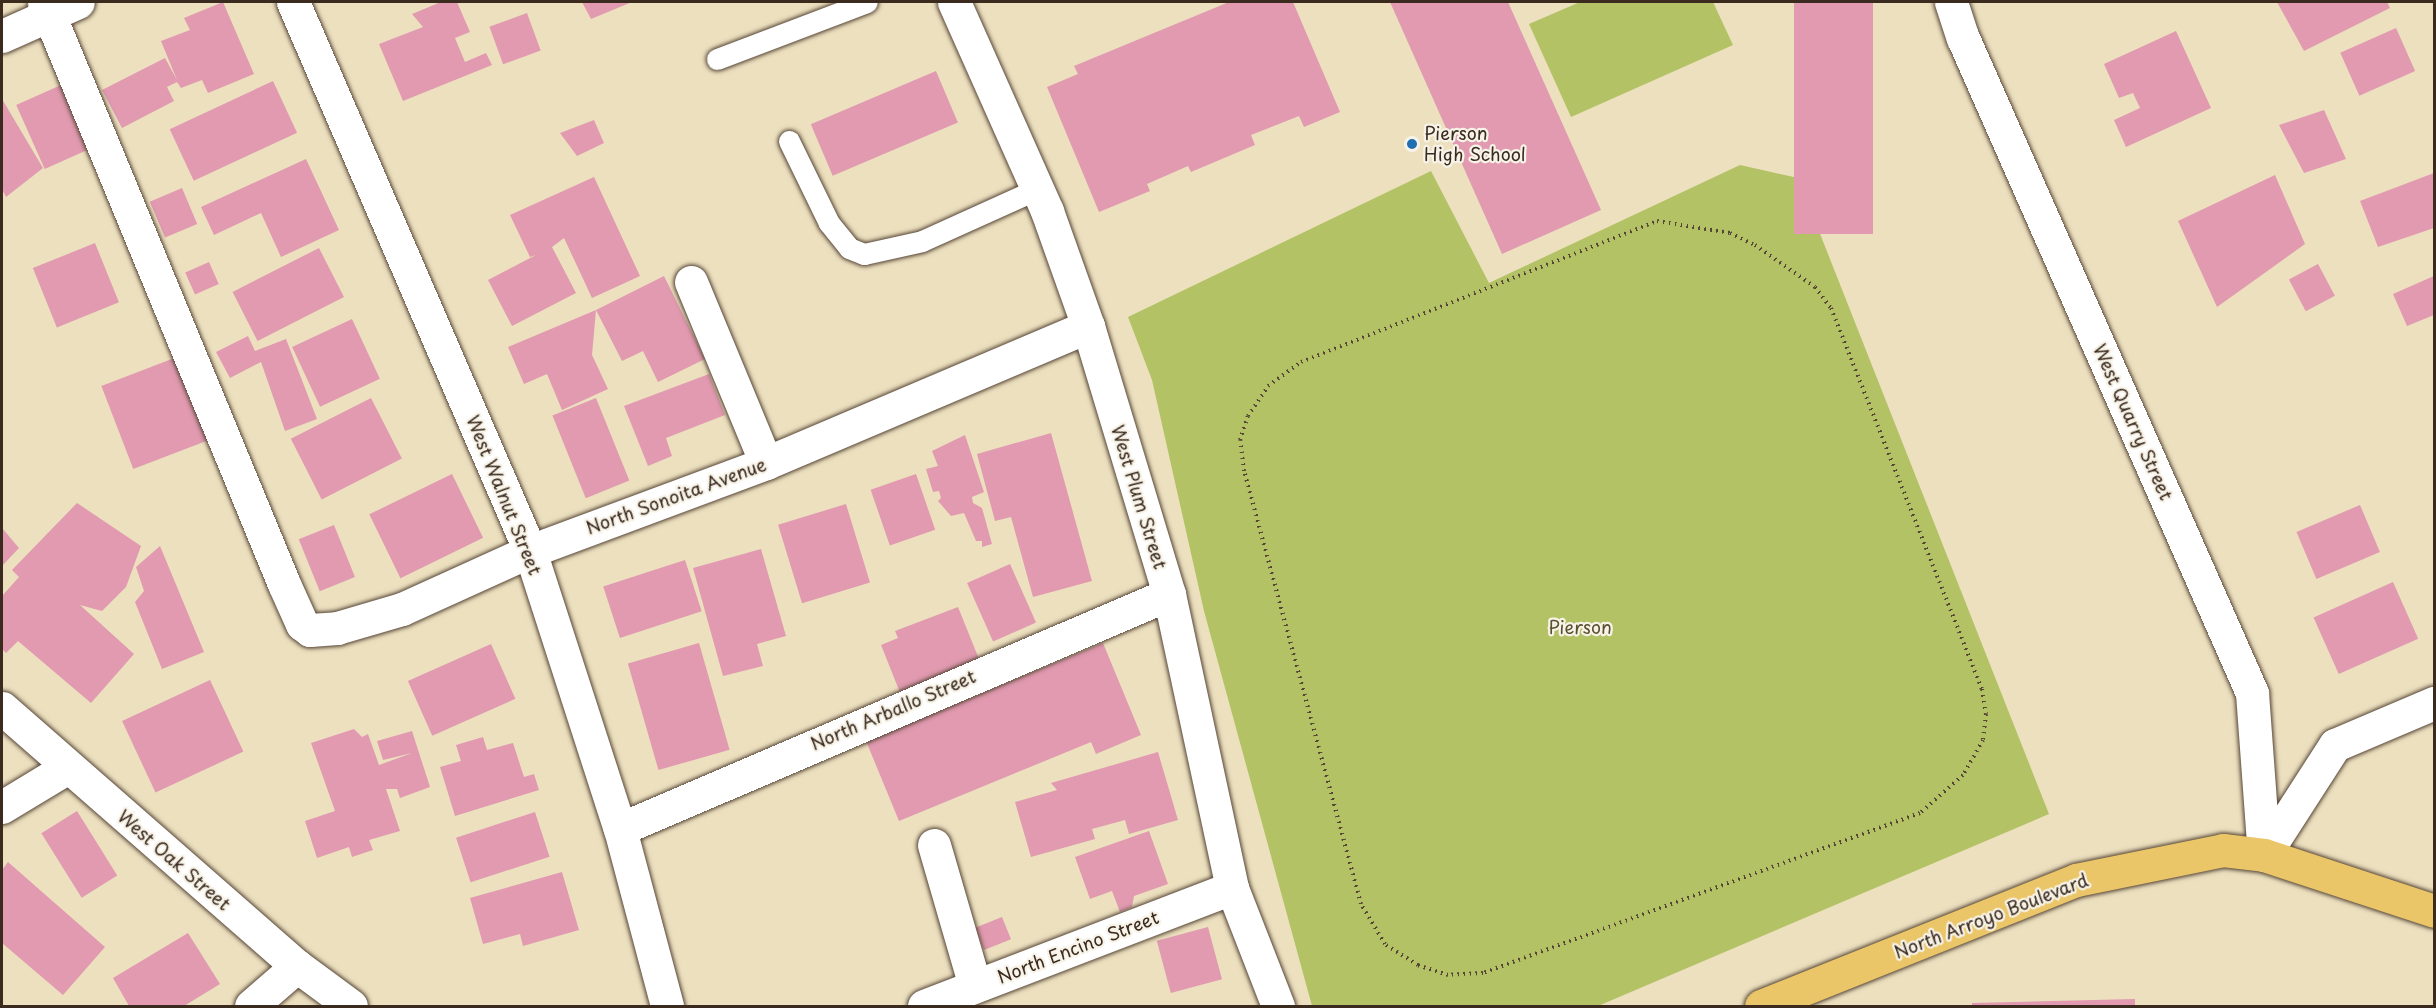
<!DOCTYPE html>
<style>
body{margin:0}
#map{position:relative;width:2436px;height:1008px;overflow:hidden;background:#ece0bf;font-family:"Playpen Sans",sans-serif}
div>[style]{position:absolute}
.green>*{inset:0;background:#b3c264}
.building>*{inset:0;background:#e19ab0;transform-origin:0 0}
.path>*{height:4px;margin-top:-2px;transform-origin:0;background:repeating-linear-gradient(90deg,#564536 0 1.5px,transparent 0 6px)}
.roads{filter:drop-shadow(0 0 2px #564536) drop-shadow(0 0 2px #564536)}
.lane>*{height:21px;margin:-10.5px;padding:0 10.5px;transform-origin:10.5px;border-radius:10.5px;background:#fff}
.street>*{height:33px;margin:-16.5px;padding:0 16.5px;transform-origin:16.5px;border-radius:16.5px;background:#fff}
.primary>*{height:33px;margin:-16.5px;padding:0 16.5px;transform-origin:16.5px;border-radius:16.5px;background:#ebc669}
.dots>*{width:16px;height:16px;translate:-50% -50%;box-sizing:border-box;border:3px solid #f7f3e8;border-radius:50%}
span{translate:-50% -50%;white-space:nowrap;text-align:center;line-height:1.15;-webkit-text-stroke:4.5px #f7f3e8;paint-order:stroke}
.poi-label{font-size:18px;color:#3b2a1e}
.left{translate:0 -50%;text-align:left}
.street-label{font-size:18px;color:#3b2a1e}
.park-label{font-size:18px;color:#595030}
.frame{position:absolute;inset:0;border:3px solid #3b2a1e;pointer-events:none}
</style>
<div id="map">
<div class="green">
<i style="clip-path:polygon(1580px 2px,1713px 2px,1733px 45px,1571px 117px,1529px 24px)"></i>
<i style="clip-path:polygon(1740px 165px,1798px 178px,2049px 814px,1598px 1006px,1312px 1006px,1204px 611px,1152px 380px,1128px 317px,1431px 171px,1489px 283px)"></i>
</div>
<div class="building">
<i style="clip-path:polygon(223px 2px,254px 74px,208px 93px,202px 80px,181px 88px,177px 82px,167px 87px,174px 101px,122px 128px,102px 90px,165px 58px,177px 80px,161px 41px,190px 30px,184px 18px)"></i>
<i style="clip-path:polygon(441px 2px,457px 2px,470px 32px,455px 38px,465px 62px,486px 53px,492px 65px,403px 101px,379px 44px,423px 27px,412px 14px)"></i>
<i style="clip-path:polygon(582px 2px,632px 2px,591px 19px)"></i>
<i style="clip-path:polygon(1229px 2px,1293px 2px,1340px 112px,1304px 127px,1299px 116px,1251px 135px,1255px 145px,1191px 172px,1188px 166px,1147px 184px,1150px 191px,1099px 212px,1047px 87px,1078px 74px,1074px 66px)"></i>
<i style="clip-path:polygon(1390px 2px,1508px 2px,1601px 210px,1502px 254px)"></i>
<i style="left:1794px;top:2px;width:79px;height:232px"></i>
<i style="clip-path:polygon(2277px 2px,2387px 2px,2390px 8px,2304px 51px)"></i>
<i style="left:527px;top:13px;width:40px;height:40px;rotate:70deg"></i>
<i style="left:2396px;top:28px;width:47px;height:61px;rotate:66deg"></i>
<i style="clip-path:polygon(2176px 31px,2211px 108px,2126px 147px,2114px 120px,2140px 108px,2133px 93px,2119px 98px,2104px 64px)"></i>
<i style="left:936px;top:71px;width:56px;height:136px;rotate:67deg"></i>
<i style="left:273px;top:81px;width:57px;height:114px;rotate:65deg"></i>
<i style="left:61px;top:85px;width:70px;height:49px;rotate:66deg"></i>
<i style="clip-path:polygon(2px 99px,43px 168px,6px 197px,2px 189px)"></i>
<i style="clip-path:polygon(2324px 110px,2346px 159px,2304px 173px,2279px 125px)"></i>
<i style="clip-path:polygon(594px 120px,604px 143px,577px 156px,560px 133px)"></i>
<i style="clip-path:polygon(306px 159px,339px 230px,281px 257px,261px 213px,214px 235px,201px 207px)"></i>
<i style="clip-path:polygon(2434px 173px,2434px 228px,2378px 247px,2360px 201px)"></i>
<i style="clip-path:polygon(2275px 175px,2305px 244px,2217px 307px,2178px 221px)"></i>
<i style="clip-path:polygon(594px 177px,640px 276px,592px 298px,564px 238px,552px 247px,576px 293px,512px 326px,488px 280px,536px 255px,530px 257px,510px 215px)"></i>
<i style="left:182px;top:188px;width:39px;height:35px;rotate:67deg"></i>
<i style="left:95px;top:243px;width:64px;height:67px;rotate:68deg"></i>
<i style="left:319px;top:248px;width:55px;height:97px;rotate:63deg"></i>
<i style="left:209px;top:262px;width:24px;height:26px;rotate:66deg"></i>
<i style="left:2318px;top:264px;width:36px;height:33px;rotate:62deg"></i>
<i style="clip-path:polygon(664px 276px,705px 359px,658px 382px,643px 351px,622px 361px,596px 310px)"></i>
<i style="clip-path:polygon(2434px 276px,2434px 315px,2407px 326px,2393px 294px)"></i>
<i style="clip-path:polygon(596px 310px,592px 355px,608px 389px,562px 410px,547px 374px,524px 384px,508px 347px)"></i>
<i style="left:352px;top:319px;width:66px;height:66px;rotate:65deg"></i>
<i style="clip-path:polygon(248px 336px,255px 351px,286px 339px,317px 419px,285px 431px,261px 362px,230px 378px,216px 352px)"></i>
<i style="left:177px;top:357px;width:89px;height:81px;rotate:69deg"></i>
<i style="clip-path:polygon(709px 374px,725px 415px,666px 438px,672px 456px,648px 466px,624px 406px)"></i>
<i style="left:371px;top:398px;width:68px;height:90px;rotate:63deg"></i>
<i style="left:596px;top:398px;width:89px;height:47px;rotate:68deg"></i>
<i style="clip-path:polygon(1051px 433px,1092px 581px,1033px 597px,1011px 517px,995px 521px,977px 454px)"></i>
<i style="clip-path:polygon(965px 435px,984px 492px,972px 497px,973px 503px,982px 508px,992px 544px,982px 547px,982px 541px,976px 541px,964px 513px,951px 516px,938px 501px,941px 498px,939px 491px,933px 492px,926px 469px,938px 466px,932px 451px)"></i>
<i style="left:452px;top:474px;width:71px;height:92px;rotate:64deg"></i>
<i style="left:916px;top:474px;width:59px;height:48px;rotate:71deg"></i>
<i style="clip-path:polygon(77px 503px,141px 546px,126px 587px,102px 611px,80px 605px,134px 654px,91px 703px,18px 641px,6px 653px,2px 649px,2px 596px,19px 577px,12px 570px)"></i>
<i style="left:846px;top:504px;width:82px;height:71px;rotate:73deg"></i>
<i style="left:2360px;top:505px;width:51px;height:69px;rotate:67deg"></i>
<i style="left:334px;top:525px;width:56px;height:38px;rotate:68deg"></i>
<i style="clip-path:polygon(2px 528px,19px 548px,2px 566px)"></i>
<i style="clip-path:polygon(160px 546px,204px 652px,162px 669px,135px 602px,144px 591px,136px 567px)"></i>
<i style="clip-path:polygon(761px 549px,786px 636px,757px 644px,763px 666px,723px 676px,693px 568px)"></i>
<i style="left:685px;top:560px;width:54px;height:86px;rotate:72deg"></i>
<i style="left:1010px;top:564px;width:64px;height:47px;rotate:66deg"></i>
<i style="left:2393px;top:582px;width:62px;height:87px;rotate:66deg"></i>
<i style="clip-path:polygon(958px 607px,981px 664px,901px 695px,881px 645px,898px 638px,895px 631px)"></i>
<i style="left:699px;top:643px;width:111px;height:74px;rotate:74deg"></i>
<i style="clip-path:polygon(1103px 643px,1141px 735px,1096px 754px,1091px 742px,899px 821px,866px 741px)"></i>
<i style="left:491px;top:644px;width:60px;height:91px;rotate:66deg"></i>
<i style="left:210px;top:680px;width:79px;height:97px;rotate:65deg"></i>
<i style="clip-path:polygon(354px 729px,362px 737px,368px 734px,379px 765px,412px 753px,383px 760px,377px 741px,412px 731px,430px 787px,400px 798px,397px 789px,386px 789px,400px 831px,369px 840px,373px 850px,352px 857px,349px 847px,317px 858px,305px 821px,335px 811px,311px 743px)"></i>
<i style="clip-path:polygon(483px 737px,487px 750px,513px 743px,524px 777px,534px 774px,539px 790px,455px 816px,440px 767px,461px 761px,456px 745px)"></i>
<i style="clip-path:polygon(1158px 752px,1178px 820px,1129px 834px,1125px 820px,1092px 829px,1095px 839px,1031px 857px,1015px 802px,1057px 790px,1051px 783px)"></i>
<i style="left:77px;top:811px;width:76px;height:42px;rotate:58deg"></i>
<i style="left:535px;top:812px;width:47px;height:83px;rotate:72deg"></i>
<i style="clip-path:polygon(1149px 831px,1168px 884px,1134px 896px,1132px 907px,1120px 912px,1112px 891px,1090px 899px,1075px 857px)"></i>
<i style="clip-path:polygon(8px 862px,105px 947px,63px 995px,2px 943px,2px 870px)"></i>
<i style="clip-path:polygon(562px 872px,579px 930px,523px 946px,520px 934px,483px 944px,470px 898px)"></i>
<i style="left:1002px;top:917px;width:24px;height:29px;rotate:68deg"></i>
<i style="left:1208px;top:927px;width:54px;height:53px;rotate:75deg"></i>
<i style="clip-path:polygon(188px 933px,220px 984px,184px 1006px,129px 1006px,113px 978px)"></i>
<i style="clip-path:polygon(2135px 999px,2135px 1006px,1972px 1006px,1972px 1003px)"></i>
</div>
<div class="path">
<i style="left:1657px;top:221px;width:74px;rotate:9.3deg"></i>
<i style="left:1730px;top:233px;width:28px;rotate:26deg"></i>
<i style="left:1755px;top:245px;width:73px;rotate:35deg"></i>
<i style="left:1815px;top:287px;width:26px;rotate:53deg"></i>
<i style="left:1831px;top:308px;width:410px;rotate:68.4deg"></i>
<i style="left:1982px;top:689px;width:25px;rotate:81deg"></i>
<i style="left:1986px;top:714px;width:26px;rotate:97deg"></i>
<i style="left:1983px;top:740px;width:40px;rotate:119.7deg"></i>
<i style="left:1963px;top:775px;width:57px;rotate:138.5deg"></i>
<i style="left:1920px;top:813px;width:465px;rotate:159.9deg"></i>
<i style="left:1483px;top:973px;width:35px;rotate:177deg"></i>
<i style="left:1448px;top:975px;width:32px;rotate:-162deg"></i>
<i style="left:1418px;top:965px;width:39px;rotate:-148deg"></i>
<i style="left:1385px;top:944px;width:47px;rotate:-121deg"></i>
<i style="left:1361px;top:904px;width:449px;rotate:-105.1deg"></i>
<i style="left:1244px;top:471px;width:31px;rotate:-97deg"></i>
<i style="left:1240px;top:440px;width:25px;rotate:-72deg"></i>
<i style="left:1248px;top:416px;width:36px;rotate:-56deg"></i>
<i style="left:1268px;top:386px;width:41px;rotate:-36deg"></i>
<i style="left:1301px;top:362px;width:383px;rotate:-21.6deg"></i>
</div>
<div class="roads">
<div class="lane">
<i style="left:717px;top:59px;width:160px;rotate:-20.8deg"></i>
<i style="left:789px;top:141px;width:91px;rotate:64deg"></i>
<i style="left:829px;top:223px;width:32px;rotate:51deg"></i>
<i style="left:849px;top:248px;width:16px;rotate:22deg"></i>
<i style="left:864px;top:254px;width:59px;rotate:-12.6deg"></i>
<i style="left:922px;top:241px;width:126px;rotate:-24.3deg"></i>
</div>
<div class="street">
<i style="left:44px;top:2px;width:630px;rotate:67.59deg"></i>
<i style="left:284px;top:584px;width:44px;rotate:65.8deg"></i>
<i style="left:302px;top:624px;width:10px;rotate:37deg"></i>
<i style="left:310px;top:630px;width:27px;rotate:-4deg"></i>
<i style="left:337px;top:628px;width:68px;rotate:-16.3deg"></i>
<i style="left:402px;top:609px;width:141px;rotate:-24.4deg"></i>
<i style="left:530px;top:551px;width:252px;rotate:-20.4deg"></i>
<i style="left:766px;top:463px;width:350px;rotate:-23deg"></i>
<i style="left:293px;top:2px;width:598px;rotate:66.65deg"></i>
<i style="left:530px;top:551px;width:292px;rotate:72.1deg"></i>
<i style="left:620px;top:829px;width:183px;rotate:75.1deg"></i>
<i style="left:954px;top:2px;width:229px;rotate:66deg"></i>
<i style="left:1047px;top:211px;width:122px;rotate:70.4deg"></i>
<i style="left:1088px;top:326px;width:280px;rotate:73.2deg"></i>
<i style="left:1169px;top:594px;width:301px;rotate:77.9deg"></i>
<i style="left:1232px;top:888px;width:127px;rotate:68.7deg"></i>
<i style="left:1951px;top:2px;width:38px;rotate:72deg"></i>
<i style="left:1963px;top:38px;width:716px;rotate:66.19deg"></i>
<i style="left:2252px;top:693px;width:162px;rotate:85.8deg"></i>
<i style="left:2px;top:36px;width:83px;rotate:-24.1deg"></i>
<i style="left:691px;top:282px;width:196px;rotate:67.5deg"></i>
<i style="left:2px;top:708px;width:392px;rotate:41.2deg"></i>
<i style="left:297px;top:966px;width:67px;rotate:36.5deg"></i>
<i style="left:2px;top:807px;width:77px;rotate:-31.2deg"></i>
<i style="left:620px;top:829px;width:597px;rotate:-23.17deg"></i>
<i style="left:934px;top:845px;width:147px;rotate:73.8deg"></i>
<i style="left:2264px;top:855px;width:131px;rotate:-57.2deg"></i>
<i style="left:2335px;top:745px;width:108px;rotate:-23deg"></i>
<i style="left:251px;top:1006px;width:61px;rotate:-41deg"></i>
<i style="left:924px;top:1006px;width:330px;rotate:-21deg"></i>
</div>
<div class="primary">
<i style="left:1761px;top:1006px;width:339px;rotate:-21.8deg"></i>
<i style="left:2076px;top:880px;width:150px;rotate:-11.5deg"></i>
<i style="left:2223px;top:850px;width:41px;rotate:7deg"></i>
<i style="left:2264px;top:855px;width:179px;rotate:18.2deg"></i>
</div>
</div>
<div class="dots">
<i style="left:1412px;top:144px;background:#1f6fb2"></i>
</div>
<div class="poi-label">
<span class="left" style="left:1424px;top:144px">Pierson<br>High School</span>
</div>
<div class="street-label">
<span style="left:2133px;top:422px;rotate:66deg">West Quarry Street</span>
<span style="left:504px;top:495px;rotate:68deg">West Walnut Street</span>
<span style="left:676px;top:496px;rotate:-20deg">North Sonoita Avenue</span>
<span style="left:1139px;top:497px;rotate:73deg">West Plum Street</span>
<span style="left:893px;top:710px;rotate:-23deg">North Arballo Street</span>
<span style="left:174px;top:860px;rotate:41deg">West Oak Street</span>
<span style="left:1991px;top:916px;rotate:-21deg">North Arroyo Boulevard</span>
<span style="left:1078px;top:947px;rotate:-21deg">North Encino Street</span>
</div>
<div class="park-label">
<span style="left:1580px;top:627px">Pierson</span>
</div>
<div class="frame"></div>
</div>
